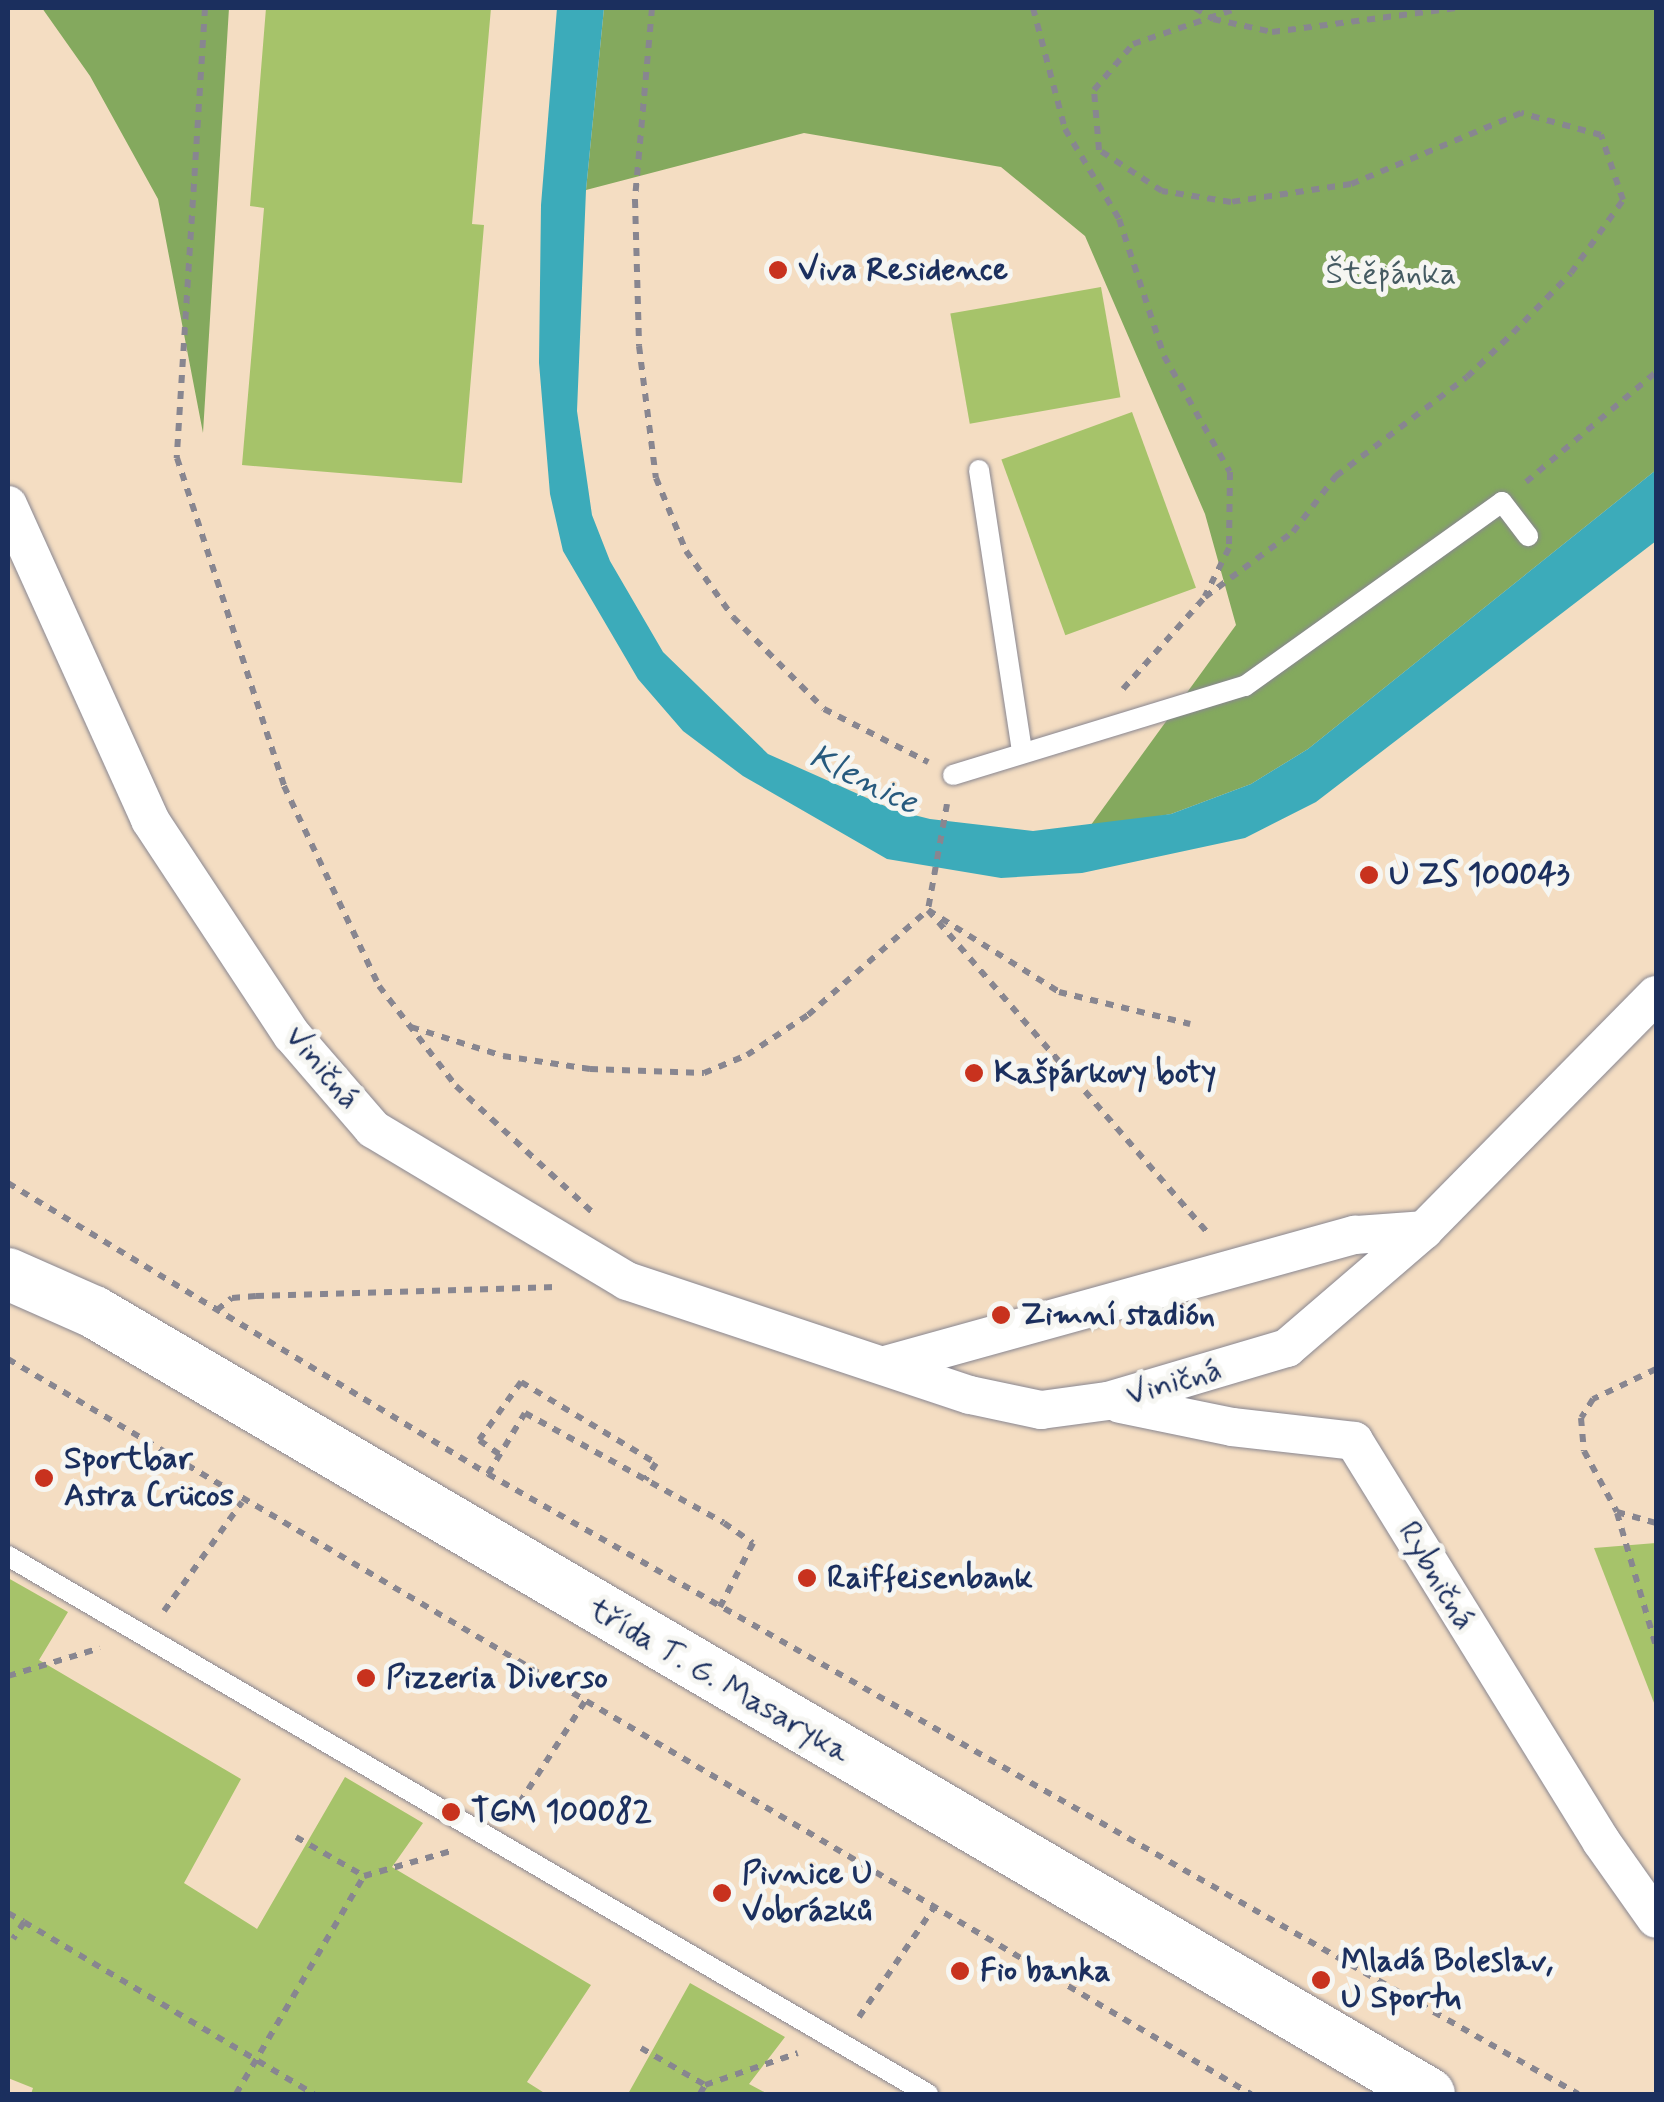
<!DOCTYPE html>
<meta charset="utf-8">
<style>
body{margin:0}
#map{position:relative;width:1664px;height:2102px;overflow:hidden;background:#f4ddc2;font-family:Mynerve,sans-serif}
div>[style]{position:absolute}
.green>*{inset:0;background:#a6c36a;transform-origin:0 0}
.forest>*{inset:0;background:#84a95e}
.water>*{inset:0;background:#3cabba}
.path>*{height:6px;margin-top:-3px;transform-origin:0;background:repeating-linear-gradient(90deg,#888690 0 8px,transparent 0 16px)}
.roads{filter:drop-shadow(0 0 2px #888690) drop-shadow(0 0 2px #888690)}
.lane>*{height:20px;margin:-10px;padding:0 10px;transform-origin:10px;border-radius:10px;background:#fff}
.street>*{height:38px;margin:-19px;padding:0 19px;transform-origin:19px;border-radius:19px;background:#fff}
.secondary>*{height:52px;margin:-26px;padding:0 26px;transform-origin:26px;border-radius:26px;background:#fff}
.dots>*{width:28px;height:28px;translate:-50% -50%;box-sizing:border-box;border:5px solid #f6f6f2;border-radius:50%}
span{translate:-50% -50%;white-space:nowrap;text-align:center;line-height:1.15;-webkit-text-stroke:10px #f6f6f2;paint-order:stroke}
.poi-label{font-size:32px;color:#1b2f5e;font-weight:700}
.left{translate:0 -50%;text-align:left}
.park-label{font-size:32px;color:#455b62}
.street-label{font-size:32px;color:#1b2f5e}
.water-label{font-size:35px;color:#275a7e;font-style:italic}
.frame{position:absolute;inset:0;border:10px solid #1b2f5e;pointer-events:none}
</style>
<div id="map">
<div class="green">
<i style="clip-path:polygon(266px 8px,491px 8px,472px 224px,484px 225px,462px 483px,242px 465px,264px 208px,250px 206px)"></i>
<i style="left:1101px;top:287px;width:112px;height:153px;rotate:80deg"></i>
<i style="left:1132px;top:412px;width:187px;height:139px;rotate:70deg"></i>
<i style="clip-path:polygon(1656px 1543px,1656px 1708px,1594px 1548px)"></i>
<i style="clip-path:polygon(8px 1578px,68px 1612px,39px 1660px,241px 1779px,184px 1883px,257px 1929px,345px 1777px,423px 1823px,392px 1867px,591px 1985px,527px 2082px,546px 2094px,31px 2094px,33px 2088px,8px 2078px)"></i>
<i style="clip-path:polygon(690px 1983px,785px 2037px,749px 2084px,768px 2094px,628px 2094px)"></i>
</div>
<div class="forest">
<i style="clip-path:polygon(42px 8px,229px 8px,203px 433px,158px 199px,90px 76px)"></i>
<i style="clip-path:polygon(604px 8px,1656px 8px,1656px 470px,1308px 749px,1251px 784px,1171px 814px,1088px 829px,1236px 625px,1205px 514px,1085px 236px,1001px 167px,804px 133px,586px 190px)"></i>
</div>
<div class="water">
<i style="clip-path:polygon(557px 8px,604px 8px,586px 190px,577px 411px,592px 515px,610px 561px,663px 652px,768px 754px,894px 810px,930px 819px,1033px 831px,1171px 814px,1251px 784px,1308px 749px,1656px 470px,1656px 541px,1316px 802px,1245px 838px,1082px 873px,1001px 878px,887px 859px,743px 776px,683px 731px,638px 679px,563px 551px,550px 494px,539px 363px,541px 205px)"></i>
</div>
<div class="path">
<i style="left:205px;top:8px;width:451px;rotate:93.6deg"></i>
<i style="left:177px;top:458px;width:345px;rotate:71.9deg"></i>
<i style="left:284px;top:786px;width:221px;rotate:64.6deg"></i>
<i style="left:379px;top:986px;width:126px;rotate:52.4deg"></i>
<i style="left:456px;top:1086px;width:187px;rotate:42.8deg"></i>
<i style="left:652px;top:8px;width:193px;rotate:95.1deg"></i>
<i style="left:635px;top:200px;width:146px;rotate:88.4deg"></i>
<i style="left:639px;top:346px;width:133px;rotate:82.7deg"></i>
<i style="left:656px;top:478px;width:79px;rotate:67.7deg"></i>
<i style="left:686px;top:551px;width:81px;rotate:54.5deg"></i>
<i style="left:733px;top:617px;width:129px;rotate:45.3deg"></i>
<i style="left:824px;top:709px;width:117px;rotate:27deg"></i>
<i style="left:1033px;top:8px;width:125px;rotate:75.2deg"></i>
<i style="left:1065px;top:129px;width:105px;rotate:59deg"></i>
<i style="left:1119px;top:219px;width:144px;rotate:71.8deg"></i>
<i style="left:1164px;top:356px;width:133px;rotate:60.4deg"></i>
<i style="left:1230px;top:472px;width:76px;rotate:90.8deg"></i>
<i style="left:1229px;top:548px;width:54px;rotate:116.6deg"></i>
<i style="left:1195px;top:8px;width:21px;rotate:31deg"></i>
<i style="left:1213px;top:19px;width:60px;rotate:12.4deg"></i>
<i style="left:1272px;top:32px;width:186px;rotate:-7.4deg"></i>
<i style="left:1526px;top:482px;width:170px;rotate:-40.2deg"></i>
<i style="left:1123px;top:689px;width:123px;rotate:-48.3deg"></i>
<i style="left:1205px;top:597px;width:109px;rotate:-36.5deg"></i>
<i style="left:1293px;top:532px;width:71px;rotate:-52.5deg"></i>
<i style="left:1336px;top:476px;width:164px;rotate:-37.1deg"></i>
<i style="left:1467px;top:377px;width:64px;rotate:-43.7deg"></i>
<i style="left:1513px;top:333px;width:83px;rotate:-46deg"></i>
<i style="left:1571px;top:273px;width:90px;rotate:-54.5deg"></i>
<i style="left:1623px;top:200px;width:69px;rotate:-108.7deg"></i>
<i style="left:1601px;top:135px;width:83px;rotate:-164.6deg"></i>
<i style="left:1521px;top:113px;width:184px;rotate:157.3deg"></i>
<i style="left:1351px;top:184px;width:121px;rotate:171.5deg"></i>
<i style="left:1231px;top:202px;width:70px;rotate:-170.9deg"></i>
<i style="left:1162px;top:191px;width:75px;rotate:-146.9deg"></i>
<i style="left:1099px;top:150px;width:60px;rotate:-94.8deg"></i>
<i style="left:1094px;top:90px;width:60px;rotate:-49.7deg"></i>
<i style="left:1133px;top:44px;width:111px;rotate:-18.9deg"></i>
<i style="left:947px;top:804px;width:108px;rotate:100.2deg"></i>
<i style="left:928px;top:910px;width:155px;rotate:32deg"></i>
<i style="left:1059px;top:992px;width:135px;rotate:13.7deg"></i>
<i style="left:411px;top:1027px;width:96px;rotate:17.5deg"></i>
<i style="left:503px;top:1056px;width:88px;rotate:8.5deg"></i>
<i style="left:590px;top:1069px;width:114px;rotate:2deg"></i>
<i style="left:704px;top:1073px;width:47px;rotate:-22.7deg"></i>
<i style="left:747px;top:1055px;width:73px;rotate:-33.3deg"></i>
<i style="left:808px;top:1015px;width:159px;rotate:-41.2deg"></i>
<i style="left:928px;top:910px;width:429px;rotate:49.1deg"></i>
<i style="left:8px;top:1183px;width:561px;rotate:31.23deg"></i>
<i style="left:488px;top:1474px;width:1254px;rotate:29.63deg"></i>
<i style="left:217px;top:1310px;width:19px;rotate:-39deg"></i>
<i style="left:232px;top:1298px;width:24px;rotate:-5deg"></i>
<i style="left:256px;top:1296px;width:300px;rotate:-1.7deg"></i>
<i style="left:8px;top:1359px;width:1444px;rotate:30.6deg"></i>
<i style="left:1656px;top:1369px;width:70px;rotate:154.5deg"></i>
<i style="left:1593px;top:1399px;width:22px;rotate:122deg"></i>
<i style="left:1581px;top:1418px;width:33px;rotate:85deg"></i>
<i style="left:1584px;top:1451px;width:69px;rotate:61.6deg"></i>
<i style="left:1617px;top:1512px;width:41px;rotate:15.8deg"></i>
<i style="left:499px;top:1454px;width:24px;rotate:-145deg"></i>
<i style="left:479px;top:1440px;width:72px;rotate:-54.1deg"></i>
<i style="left:521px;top:1382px;width:157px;rotate:31deg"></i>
<i style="left:656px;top:1463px;width:20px;rotate:123deg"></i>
<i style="left:488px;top:1474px;width:71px;rotate:-58.8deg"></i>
<i style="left:525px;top:1413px;width:227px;rotate:28.9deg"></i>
<i style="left:724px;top:1523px;width:35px;rotate:35deg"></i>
<i style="left:753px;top:1543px;width:72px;rotate:117.3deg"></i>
<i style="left:1617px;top:1513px;width:139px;rotate:73.7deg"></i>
<i style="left:164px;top:1611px;width:134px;rotate:-54.4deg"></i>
<i style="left:8px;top:1676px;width:96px;rotate:-16.9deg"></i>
<i style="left:511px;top:1816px;width:140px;rotate:-57.2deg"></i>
<i style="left:296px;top:1837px;width:78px;rotate:29.8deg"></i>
<i style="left:364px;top:1876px;width:91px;rotate:-16deg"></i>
<i style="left:8px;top:1913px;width:18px;rotate:29deg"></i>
<i style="left:24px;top:1922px;width:20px;rotate:123deg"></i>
<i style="left:24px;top:1922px;width:337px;rotate:30.7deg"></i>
<i style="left:859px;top:2017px;width:135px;rotate:-55.6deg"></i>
<i style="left:641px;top:2048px;width:74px;rotate:30deg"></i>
<i style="left:705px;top:2085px;width:98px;rotate:-19deg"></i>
<i style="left:236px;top:2094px;width:253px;rotate:-59.6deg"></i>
<i style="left:700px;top:2094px;width:10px;rotate:-61deg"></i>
</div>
<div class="roads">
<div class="lane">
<i style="left:979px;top:470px;width:284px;rotate:81.3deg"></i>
<i style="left:953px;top:775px;width:305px;rotate:-17deg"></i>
<i style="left:1245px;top:686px;width:316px;rotate:-35.6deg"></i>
<i style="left:1502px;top:502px;width:43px;rotate:52.6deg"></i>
<i style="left:8px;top:1556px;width:1066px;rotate:30.32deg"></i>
</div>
<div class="street">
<i style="left:8px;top:505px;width:346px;rotate:65.7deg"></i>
<i style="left:150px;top:820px;width:258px;rotate:56.6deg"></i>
<i style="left:292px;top:1035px;width:124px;rotate:49.2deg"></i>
<i style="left:373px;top:1129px;width:296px;rotate:30.9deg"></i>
<i style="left:627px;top:1281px;width:361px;rotate:18.4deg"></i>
<i style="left:970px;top:1395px;width:73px;rotate:11.9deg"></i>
<i style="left:1041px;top:1410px;width:68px;rotate:-7.7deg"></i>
<i style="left:1108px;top:1401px;width:187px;rotate:-16.5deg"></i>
<i style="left:1287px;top:1348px;width:181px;rotate:-40.7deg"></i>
<i style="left:1424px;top:1230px;width:330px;rotate:-45.4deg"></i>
<i style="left:885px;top:1365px;width:488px;rotate:-15.5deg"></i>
<i style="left:1355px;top:1235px;width:69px;rotate:-4.1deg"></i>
<i style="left:1120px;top:1404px;width:114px;rotate:11.6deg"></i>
<i style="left:1232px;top:1427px;width:123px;rotate:6.5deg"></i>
<i style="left:1354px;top:1441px;width:470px;rotate:58.3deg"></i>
<i style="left:1601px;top:1841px;width:95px;rotate:54.8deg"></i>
</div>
<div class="secondary">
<i style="left:8px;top:1274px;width:94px;rotate:23.8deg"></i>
<i style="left:94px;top:1312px;width:1547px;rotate:30.36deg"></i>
</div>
</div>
<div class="dots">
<i style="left:778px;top:270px;background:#c8321e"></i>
<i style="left:1369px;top:875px;background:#c8321e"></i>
<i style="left:974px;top:1073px;background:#c8321e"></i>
<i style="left:1001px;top:1315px;background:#c8321e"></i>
<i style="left:44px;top:1478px;background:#c8321e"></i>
<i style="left:807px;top:1578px;background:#c8321e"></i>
<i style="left:366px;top:1678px;background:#c8321e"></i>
<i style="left:451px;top:1812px;background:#c8321e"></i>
<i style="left:722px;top:1893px;background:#c8321e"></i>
<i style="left:960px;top:1971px;background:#c8321e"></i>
<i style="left:1321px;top:1980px;background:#c8321e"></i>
</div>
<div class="poi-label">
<span class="left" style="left:798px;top:270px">Viva Residence</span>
<span class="left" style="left:1389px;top:875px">U ZS 100043</span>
<span class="left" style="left:994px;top:1073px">Kašpárkovy boty</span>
<span class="left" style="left:1021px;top:1315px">Zimní stadión</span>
<span class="left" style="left:64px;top:1478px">Sportbar<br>Astra Crücos</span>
<span class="left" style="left:827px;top:1578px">Raiffeisenbank</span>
<span class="left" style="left:386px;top:1678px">Pizzeria Diverso</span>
<span class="left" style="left:471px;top:1812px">TGM 100082</span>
<span class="left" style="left:742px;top:1893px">Pivnice U<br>Vobrázků</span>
<span class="left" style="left:1341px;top:1980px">Mladá Boleslav,<br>U Sportu</span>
<span class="left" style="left:980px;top:1971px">Fio banka</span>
</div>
<div class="park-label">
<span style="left:1391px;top:274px">Štěpánka</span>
</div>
<div class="street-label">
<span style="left:322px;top:1068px;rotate:50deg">Viničná</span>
<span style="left:1174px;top:1383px;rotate:-16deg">Viničná</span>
<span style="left:1436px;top:1576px;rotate:59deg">Rybničná</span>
<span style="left:719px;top:1681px;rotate:30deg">třída T. G. Masaryka</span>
</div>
<div class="water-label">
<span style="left:864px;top:780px;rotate:26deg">Klenice</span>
</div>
<div class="frame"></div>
</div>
